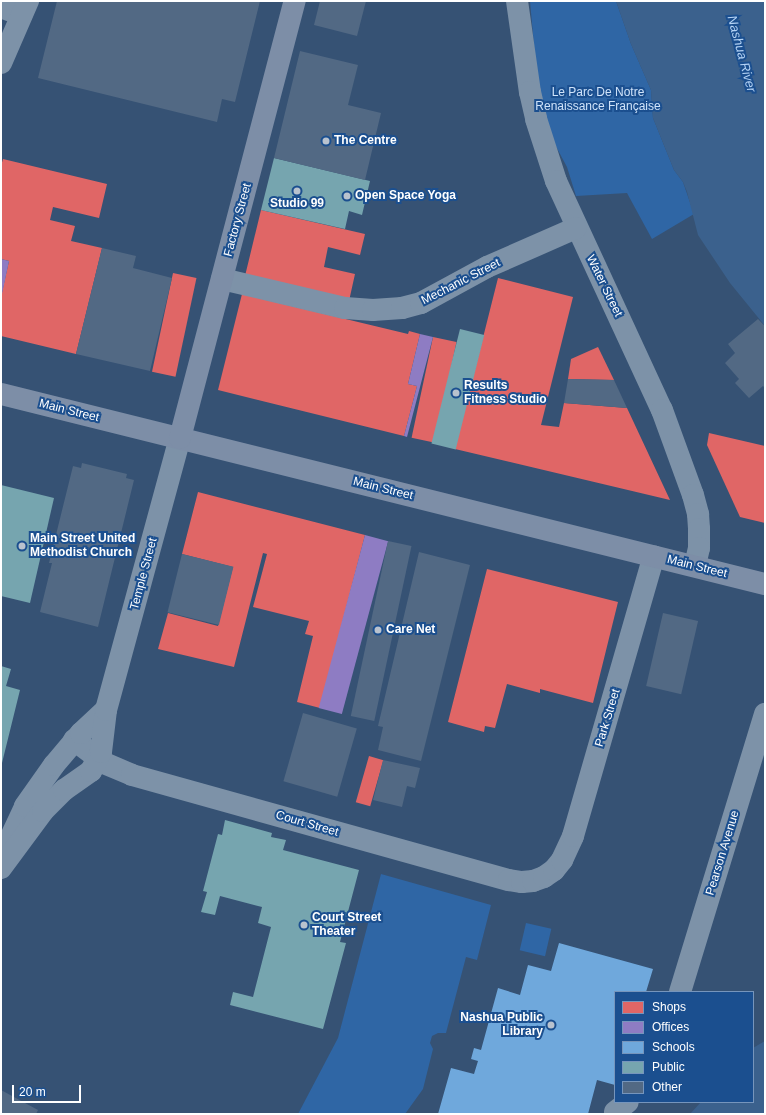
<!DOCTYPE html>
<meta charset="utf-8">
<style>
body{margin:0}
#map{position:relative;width:766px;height:1115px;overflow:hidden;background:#365274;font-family:Arial,sans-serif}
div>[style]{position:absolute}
.green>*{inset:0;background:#2f66a5;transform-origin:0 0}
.water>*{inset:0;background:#3b618d}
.shops>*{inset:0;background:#e06666;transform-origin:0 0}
.offices>*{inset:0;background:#8e7cc3;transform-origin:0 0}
.schools>*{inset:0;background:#6fa8dc}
.public>*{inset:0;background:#76a5af;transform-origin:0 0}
.building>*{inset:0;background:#526984;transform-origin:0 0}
.minor>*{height:22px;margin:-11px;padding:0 11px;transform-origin:11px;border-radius:11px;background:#7d92a8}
.major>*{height:22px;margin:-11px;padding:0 11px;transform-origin:11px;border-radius:11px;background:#7d8ea7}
.dots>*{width:11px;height:11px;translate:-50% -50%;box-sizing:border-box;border:2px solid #1b4f8f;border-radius:50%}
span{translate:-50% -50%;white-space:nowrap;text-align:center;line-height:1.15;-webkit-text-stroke:4px #1b4f8f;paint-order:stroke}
.park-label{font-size:12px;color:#cfe3fa}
.poi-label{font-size:12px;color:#fff;font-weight:700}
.left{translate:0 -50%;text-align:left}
.right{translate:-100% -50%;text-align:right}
.street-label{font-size:12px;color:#fff}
.water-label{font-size:13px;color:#b5d3f5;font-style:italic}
.frame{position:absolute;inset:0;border:2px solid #fff;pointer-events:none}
.legend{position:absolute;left:614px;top:991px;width:140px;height:112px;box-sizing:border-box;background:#1b4f8f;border:1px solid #7695bc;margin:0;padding:5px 7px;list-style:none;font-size:12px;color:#fff}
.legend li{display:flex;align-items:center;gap:8px;height:20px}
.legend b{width:20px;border:1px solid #7695bc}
.scale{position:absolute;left:12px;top:1085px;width:69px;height:18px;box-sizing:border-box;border:2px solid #fff;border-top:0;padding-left:5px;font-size:12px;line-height:14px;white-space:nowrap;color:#fff;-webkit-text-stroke:3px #1b4f8f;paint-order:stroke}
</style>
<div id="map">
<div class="green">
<i style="clip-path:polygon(530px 1px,616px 1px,631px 44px,651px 90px,653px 118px,674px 170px,683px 182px,694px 214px,652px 239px,627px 193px,576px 196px,567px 167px,552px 139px,537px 79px)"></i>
<i style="clip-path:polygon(381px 874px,491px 905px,477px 960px,466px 957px,446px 1033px,438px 1033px,432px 1036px,430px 1043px,433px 1049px,423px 1089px,405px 1114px,298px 1114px,338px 1038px)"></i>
<i style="left:526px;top:923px;width:26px;height:28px;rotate:13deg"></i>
</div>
<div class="water">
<i style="clip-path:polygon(616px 1px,765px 1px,765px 326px,730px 283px,698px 235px,687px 192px,683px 182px,674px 170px,653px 118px,651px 90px,631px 44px)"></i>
<i style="clip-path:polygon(765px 1041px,765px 1114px,690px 1114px,701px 1102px,753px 1102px,753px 1048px)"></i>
</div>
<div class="shops">
<i style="clip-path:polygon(3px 159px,107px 184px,99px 218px,53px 207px,50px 220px,75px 226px,71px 241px,102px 248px,76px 354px,1px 336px,1px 297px,9px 261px,1px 259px,1px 166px)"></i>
<i style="clip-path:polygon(261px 210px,365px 234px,360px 255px,328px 247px,324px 267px,355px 274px,349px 301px,245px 276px)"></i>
<i style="left:173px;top:273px;width:24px;height:101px;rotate:12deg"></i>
<i style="clip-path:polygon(498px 278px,573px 297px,541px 425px,559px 427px,564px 403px,627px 408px,670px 500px,455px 449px)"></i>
<i style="clip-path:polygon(242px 294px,408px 334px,409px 331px,420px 334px,408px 384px,417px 386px,404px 436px,218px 390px)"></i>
<i style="left:433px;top:337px;width:24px;height:103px;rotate:12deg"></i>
<i style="clip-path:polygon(598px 347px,614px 380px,568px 379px,571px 359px)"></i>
<i style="clip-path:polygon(709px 433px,765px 446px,765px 523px,740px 517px,707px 445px)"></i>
<i style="clip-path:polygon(198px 492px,365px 535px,320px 708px,297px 702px,313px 636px,305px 634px,309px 621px,253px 607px,267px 554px,263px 553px,234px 667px,158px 649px,168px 613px,218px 626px,233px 567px,182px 554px)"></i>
<i style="clip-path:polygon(487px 569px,618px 602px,593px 703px,540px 689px,540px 693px,507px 684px,495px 728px,485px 726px,484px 732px,448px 722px)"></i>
<i style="left:369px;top:756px;width:15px;height:48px;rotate:16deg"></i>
</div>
<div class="offices">
<i style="clip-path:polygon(1px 259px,9px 261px,2px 294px,1px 294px)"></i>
<i style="clip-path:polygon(420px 334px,433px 337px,407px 437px,404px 436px,417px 386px,408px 384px)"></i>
<i style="left:365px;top:535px;width:24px;height:179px;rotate:15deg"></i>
</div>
<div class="schools">
<i style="clip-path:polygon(559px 943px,653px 969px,646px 992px,615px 992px,615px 1085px,597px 1080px,588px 1114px,438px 1114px,451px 1068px,474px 1074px,478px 1061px,471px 1059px,474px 1048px,481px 1050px,498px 988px,520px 995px,528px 965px,551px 971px)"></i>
</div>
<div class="public">
<i style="clip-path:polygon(274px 158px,370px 181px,362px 215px,349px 211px,345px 229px,261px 210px)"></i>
<i style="left:460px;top:329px;width:25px;height:118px;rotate:14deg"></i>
<i style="clip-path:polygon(1px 485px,54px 498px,30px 603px,1px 596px)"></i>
<i style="clip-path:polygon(1px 666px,11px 669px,6px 686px,20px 690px,2px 763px)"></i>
<i style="clip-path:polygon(225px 820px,272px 833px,271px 837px,286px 840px,283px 850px,359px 870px,340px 942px,346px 943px,323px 1029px,230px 1005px,233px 992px,253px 997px,271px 927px,258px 923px,262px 907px,220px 896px,215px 915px,201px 912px,207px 892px,203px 891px,218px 834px,222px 835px)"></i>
</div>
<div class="building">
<i style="clip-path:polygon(57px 1px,260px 1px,235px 102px,222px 99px,217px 122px,38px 78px)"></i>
<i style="clip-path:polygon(320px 1px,366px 1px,357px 36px,314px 25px)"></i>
<i style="clip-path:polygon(300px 51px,358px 65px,348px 105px,381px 113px,365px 180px,274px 158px)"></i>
<i style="clip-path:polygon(102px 248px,136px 256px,133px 268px,172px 278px,150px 371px,76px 354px)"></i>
<i style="clip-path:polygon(758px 319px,765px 326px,765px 388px,763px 386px,749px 398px,735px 383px,739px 379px,725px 363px,735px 353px,728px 344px)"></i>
<i style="clip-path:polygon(568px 379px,614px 380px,627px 408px,564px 403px)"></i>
<i style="clip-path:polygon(82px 463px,127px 474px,126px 478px,134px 480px,98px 627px,40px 612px,52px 563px,49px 563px,73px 466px,81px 468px)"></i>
<i style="left:388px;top:541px;width:24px;height:179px;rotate:12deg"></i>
<i style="clip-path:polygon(419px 552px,470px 565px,421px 761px,378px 750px,383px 727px,378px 726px)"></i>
<i style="left:182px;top:554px;width:53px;height:60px;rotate:14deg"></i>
<i style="left:663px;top:613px;width:36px;height:75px;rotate:13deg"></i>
<i style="left:303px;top:713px;width:56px;height:71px;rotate:16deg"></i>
<i style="clip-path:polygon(383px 760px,420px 768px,415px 788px,407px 786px,402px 807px,373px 800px)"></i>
<i style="clip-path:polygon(1px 1090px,38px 1110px,36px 1114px,1px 1114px)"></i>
</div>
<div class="minor">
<i style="left:517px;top:1px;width:92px;rotate:81.9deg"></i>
<i style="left:530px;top:92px;width:28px;rotate:77deg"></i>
<i style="left:536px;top:119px;width:65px;rotate:72.1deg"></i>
<i style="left:556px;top:181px;width:252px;rotate:65.2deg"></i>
<i style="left:662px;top:410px;width:90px;rotate:70deg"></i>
<i style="left:693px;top:495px;width:20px;rotate:75deg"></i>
<i style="left:698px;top:514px;width:15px;rotate:86deg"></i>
<i style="left:699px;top:529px;width:19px;rotate:90deg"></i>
<i style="left:699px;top:548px;width:18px;rotate:103deg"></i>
<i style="left:1px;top:7px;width:22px;rotate:21deg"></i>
<i style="left:1px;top:63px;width:68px;rotate:-66.5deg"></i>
<i style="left:222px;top:279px;width:126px;rotate:13.3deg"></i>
<i style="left:345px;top:308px;width:28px;rotate:4deg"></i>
<i style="left:373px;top:310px;width:29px;rotate:-4deg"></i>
<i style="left:402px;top:308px;width:20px;rotate:-15deg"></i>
<i style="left:421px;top:303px;width:75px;rotate:-28.6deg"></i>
<i style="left:487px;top:267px;width:97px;rotate:-23.7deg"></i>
<i style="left:74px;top:740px;width:38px;rotate:37deg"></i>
<i style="left:104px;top:763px;width:30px;rotate:23deg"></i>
<i style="left:132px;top:775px;width:391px;rotate:15.6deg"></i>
<i style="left:509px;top:880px;width:13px;rotate:9deg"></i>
<i style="left:522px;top:882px;width:11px;rotate:-5deg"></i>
<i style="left:533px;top:881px;width:12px;rotate:-20deg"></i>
<i style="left:544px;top:877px;width:12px;rotate:-35deg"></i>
<i style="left:554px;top:870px;width:13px;rotate:-51deg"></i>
<i style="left:562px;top:860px;width:26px;rotate:-65deg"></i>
<i style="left:573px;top:836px;width:291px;rotate:-73.9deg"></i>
<i style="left:9px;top:841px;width:38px;rotate:-65deg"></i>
<i style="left:25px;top:806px;width:50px;rotate:-54.7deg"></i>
<i style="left:54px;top:765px;width:42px;rotate:-49.8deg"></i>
<i style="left:81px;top:733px;width:34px;rotate:-43deg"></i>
<i style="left:1px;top:868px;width:71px;rotate:-53.6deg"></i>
<i style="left:43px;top:811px;width:30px;rotate:-45deg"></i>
<i style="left:64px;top:790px;width:33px;rotate:-35deg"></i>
<i style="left:91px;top:771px;width:21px;rotate:-62deg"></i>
<i style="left:101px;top:752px;width:42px;rotate:-83.2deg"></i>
<i style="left:106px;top:710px;width:282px;rotate:-74.8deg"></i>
<i style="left:680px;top:992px;width:291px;rotate:-73deg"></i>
<i style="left:615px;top:1112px;width:16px;rotate:-38deg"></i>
</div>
<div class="major">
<i style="left:1px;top:394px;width:787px;rotate:13.97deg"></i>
<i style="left:180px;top:438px;width:452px;rotate:-75.3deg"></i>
</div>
<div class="dots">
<i style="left:326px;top:141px;background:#b9c2ce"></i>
<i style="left:297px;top:191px;background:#b9c2ce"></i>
<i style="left:347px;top:196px;background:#b9c2ce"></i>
<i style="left:456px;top:393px;background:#b9c2ce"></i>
<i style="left:22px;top:546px;background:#b9c2ce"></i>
<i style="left:378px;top:630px;background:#b9c2ce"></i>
<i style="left:304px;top:925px;background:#b9c2ce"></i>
<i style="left:551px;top:1025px;background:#b9c2ce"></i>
</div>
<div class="park-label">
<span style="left:598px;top:100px">Le Parc De Notre<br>Renaissance Française</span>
</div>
<div class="poi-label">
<span class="left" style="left:334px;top:141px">The Centre</span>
<span class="left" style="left:355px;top:196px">Open Space Yoga</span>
<span style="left:297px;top:204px">Studio 99</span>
<span class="left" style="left:464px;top:393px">Results<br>Fitness Studio</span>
<span class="left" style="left:30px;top:546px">Main Street United<br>Methodist Church</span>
<span class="left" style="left:386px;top:630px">Care Net</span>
<span class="left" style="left:312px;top:925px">Court Street<br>Theater</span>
<span class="right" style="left:543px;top:1025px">Nashua Public<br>Library</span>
</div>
<div class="street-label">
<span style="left:238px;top:220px;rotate:-75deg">Factory Street</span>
<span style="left:461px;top:282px;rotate:-27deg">Mechanic Street</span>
<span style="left:604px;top:286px;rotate:64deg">Water Street</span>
<span style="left:69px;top:411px;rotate:14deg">Main Street</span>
<span style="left:383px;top:489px;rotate:14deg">Main Street</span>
<span style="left:697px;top:567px;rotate:14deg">Main Street</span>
<span style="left:144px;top:574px;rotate:-75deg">Temple Street</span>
<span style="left:608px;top:718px;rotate:-73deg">Park Street</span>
<span style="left:307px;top:824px;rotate:16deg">Court Street</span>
<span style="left:723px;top:853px;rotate:-73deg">Pearson Avenue</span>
</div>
<div class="water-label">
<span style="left:741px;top:54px;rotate:75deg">Nashua River</span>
</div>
<div class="frame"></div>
<ul class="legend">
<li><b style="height:11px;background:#e06666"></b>Shops</li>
<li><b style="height:11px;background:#8e7cc3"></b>Offices</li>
<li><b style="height:11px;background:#6fa8dc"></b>Schools</li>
<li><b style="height:11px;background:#76a5af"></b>Public</li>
<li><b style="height:11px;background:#526984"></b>Other</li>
</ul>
<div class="scale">20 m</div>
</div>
